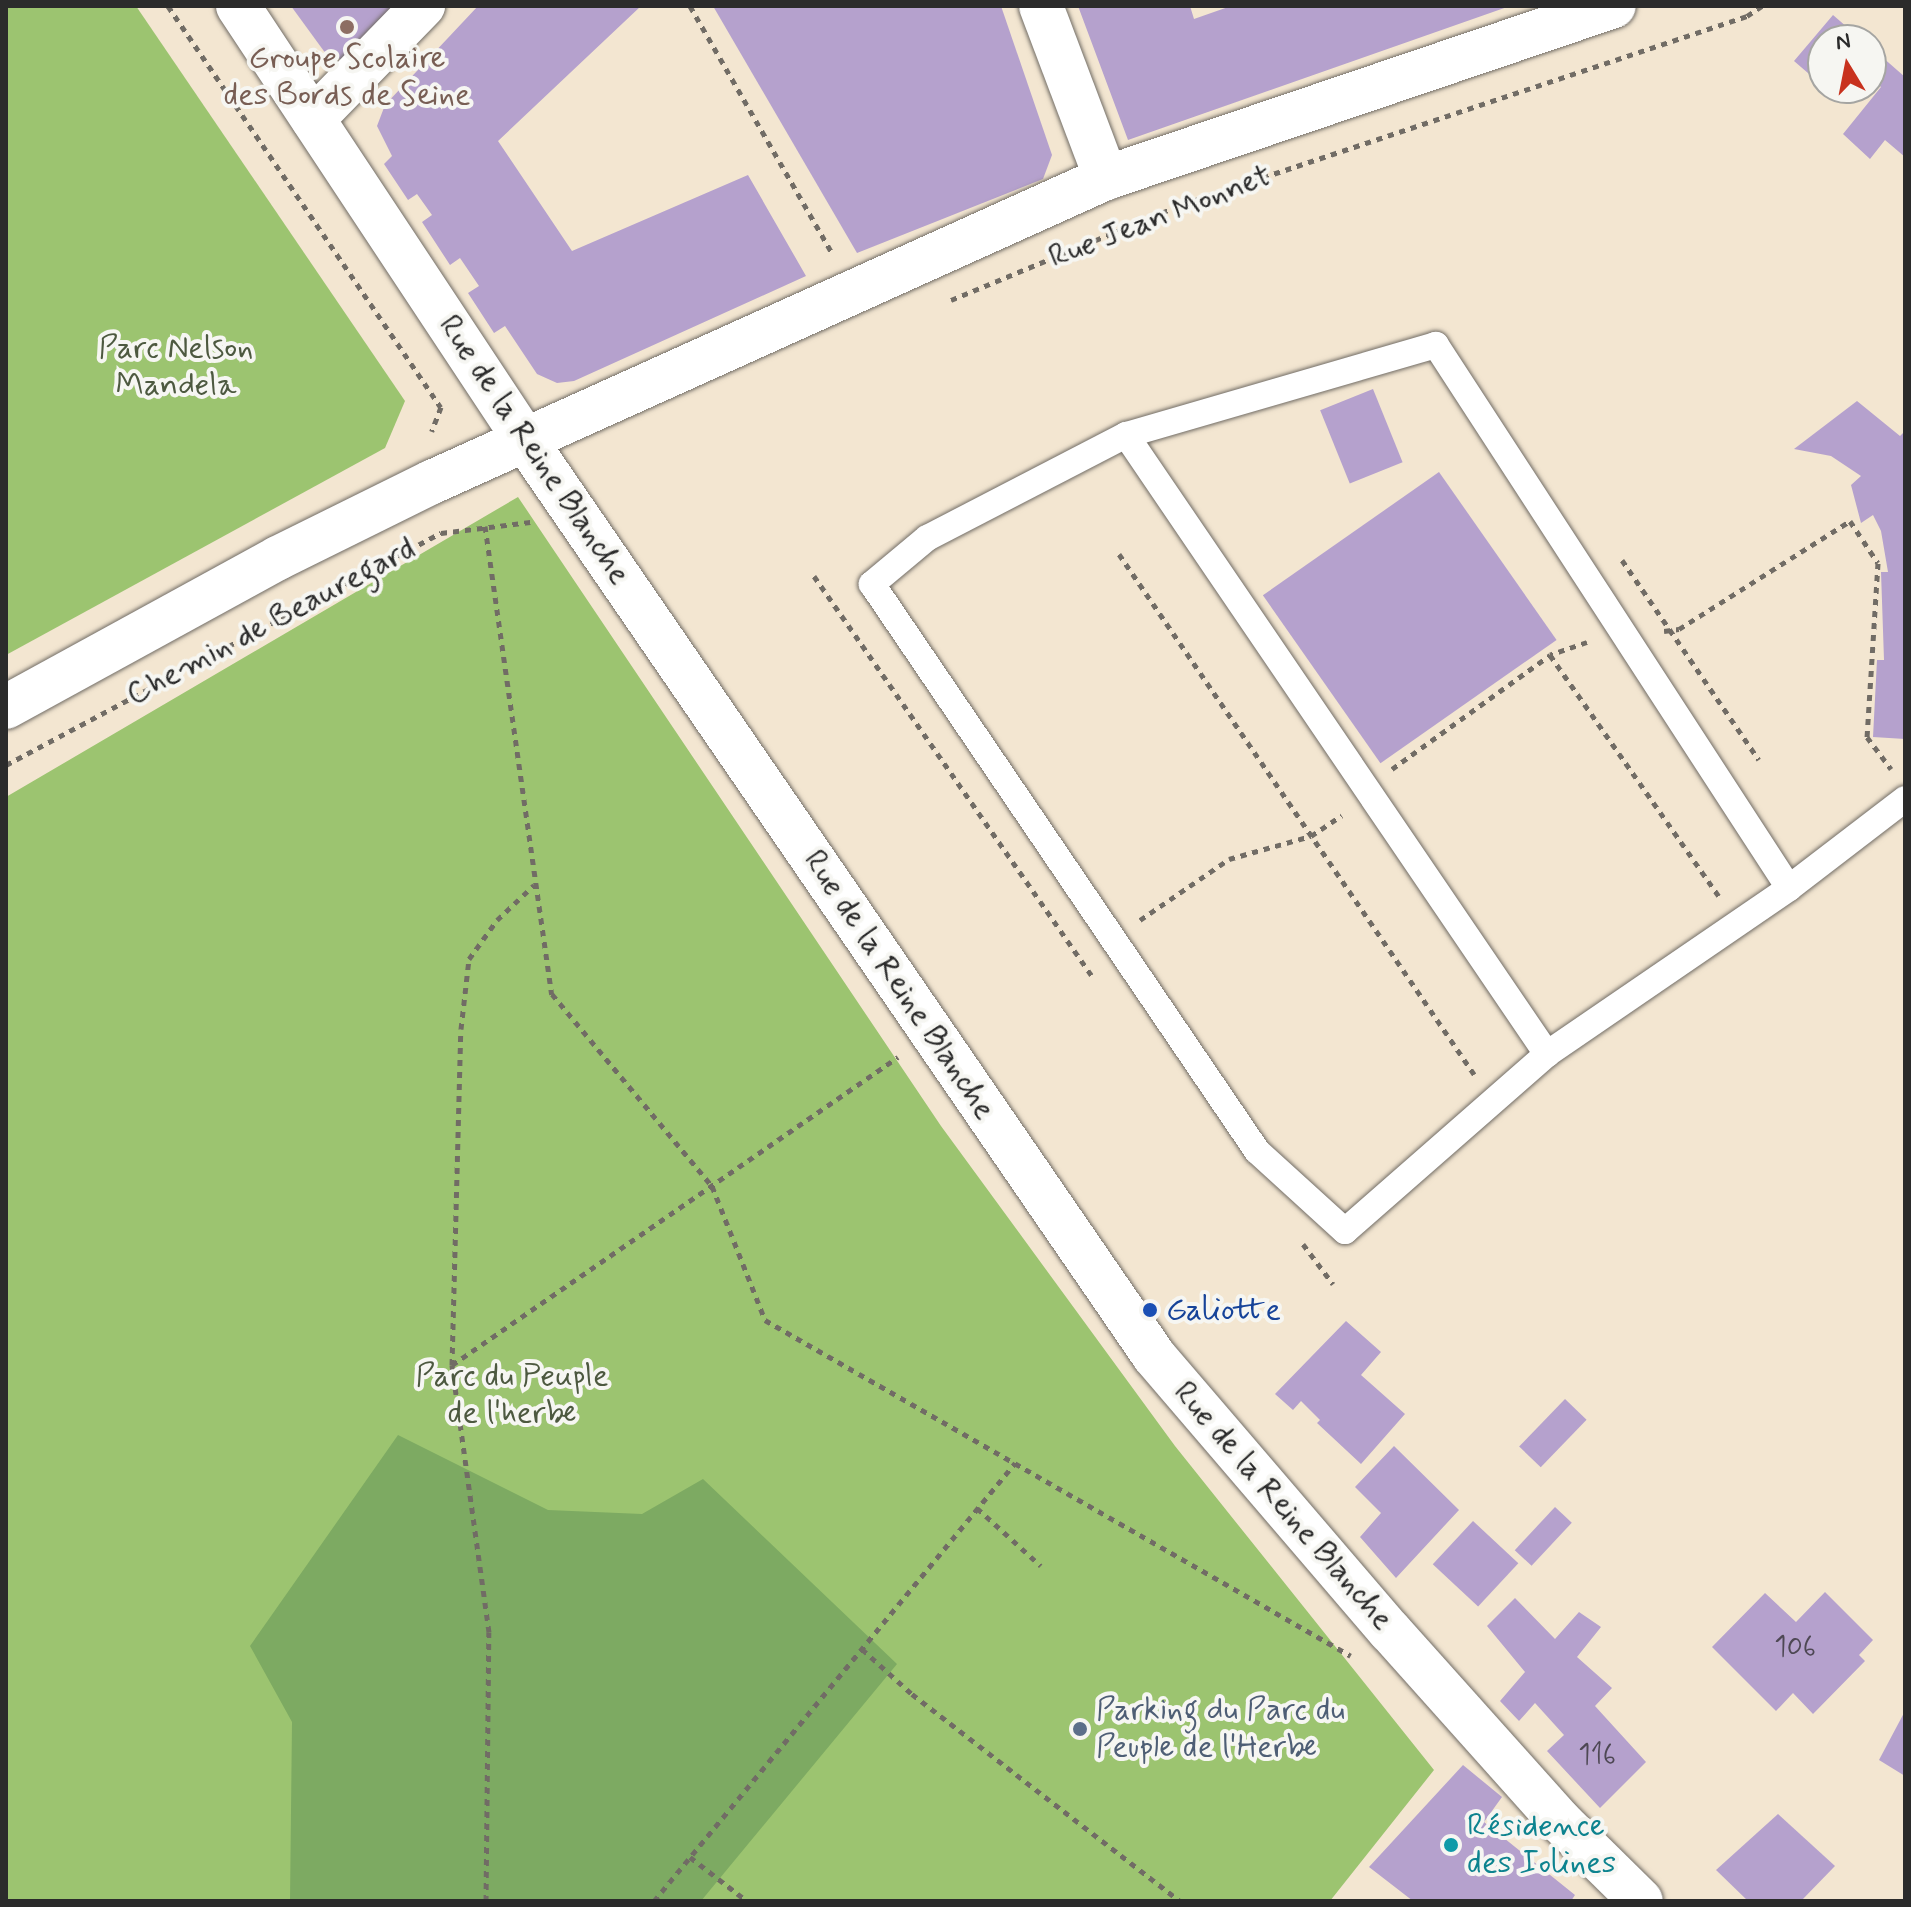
<!DOCTYPE html>
<meta charset="utf-8">
<style>
body{margin:0}
#map{position:relative;width:1911px;height:1907px;overflow:hidden;background:#f3e6d1;font-family:Mynerve,sans-serif}
div>[style]{position:absolute}
.green>*{inset:0;background:#9cc470}
.forest>*{inset:0;background:#7daa62}
.building>*{inset:0;background:#b5a1cd;transform-origin:0 0}
.path>*{height:5px;margin-top:-2.5px;transform-origin:0;background:repeating-linear-gradient(90deg,#716c65 0 6px,transparent 0 12px)}
.roads{filter:drop-shadow(0 0 2px #716c65) drop-shadow(0 0 2px #716c65)}
.service>*{height:26px;margin:-13px;padding:0 13px;transform-origin:13px;border-radius:13px;background:#fff}
.minor>*{height:44px;margin:-22px;padding:0 22px;transform-origin:22px;border-radius:22px;background:#fff}
.dots>*{width:22px;height:22px;translate:-50% -50%;box-sizing:border-box;border:4px solid #f6f6f2;border-radius:50%}
span{translate:-50% -50%;white-space:nowrap;text-align:center;line-height:1.15;-webkit-text-stroke:8px #f6f6f2;paint-order:stroke}
.number-label{font-size:28px;color:#4e4854}
.number-label span{-webkit-text-stroke-width:0}
.education-label{font-size:32px;color:#785e54}
.street-label{font-size:32px;color:#2b2b2b}
.park-label{font-size:32px;color:#4d5940}
.transit-label{font-size:32px;color:#164399}
.left{translate:0 -50%;text-align:left}
.service-label{font-size:32px;color:#4e5e75}
.culture-label{font-size:32px;color:#0d838f}
.frame{position:absolute;inset:0;border:8px solid #2b2b2b;pointer-events:none}
.north{position:absolute;left:1807px;top:24px;width:80px;height:80px;box-sizing:border-box;background:#f6f6f2;border:2px solid #a5a5a2;border-radius:50%;rotate:350deg;font-size:22px;font-weight:700;line-height:32px;text-align:center;color:#2b2b2b}
.north::after{content:'';display:block;margin:auto;width:28px;height:36px;background:#c8321e;clip-path:polygon(50% 0,100% 100%,50% 72%,0 100%)}
</style>
<div id="map">
<div class="green">
<i style="clip-path:polygon(6px 6px,136px 6px,405px 401px,385px 448px,6px 655px)"></i>
<i style="clip-path:polygon(518px 497px,941px 1126px,1175px 1446px,1434px 1770px,1330px 1901px,6px 1901px,6px 797px)"></i>
</div>
<div class="forest">
<i style="clip-path:polygon(398px 1435px,548px 1510px,642px 1514px,703px 1479px,897px 1664px,701px 1901px,290px 1901px,292px 1722px,250px 1646px)"></i>
</div>
<div class="building">
<i style="clip-path:polygon(291px 6px,408px 6px,343px 60px,326px 54px)"></i>
<i style="clip-path:polygon(478px 6px,641px 6px,498px 141px,572px 251px,748px 175px,806px 276px,574px 381px,557px 383px,537px 374px,505px 326px,494px 333px,468px 293px,479px 286px,460px 258px,450px 265px,422px 222px,432px 215px,417px 194px,408px 200px,384px 164px,392px 156px,377px 126px,385px 105px)"></i>
<i style="clip-path:polygon(713px 6px,1001px 6px,1052px 155px,1043px 179px,857px 253px)"></i>
<i style="clip-path:polygon(1078px 6px,1190px 6px,1194px 19px,1231px 6px,1510px 6px,1128px 140px)"></i>
<i style="clip-path:polygon(1833px 15px,1862px 40px,1823px 40px,1823px 86px,1794px 61px)"></i>
<i style="clip-path:polygon(1881px 56px,1905px 77px,1905px 157px,1885px 140px,1870px 159px,1843px 134px,1881px 87px,1871px 78px,1871px 67px)"></i>
<i style="left:1373px;top:389px;width:79px;height:57px;rotate:68deg"></i>
<i style="clip-path:polygon(1857px 401px,1900px 436px,1905px 431px,1905px 739px,1873px 737px,1877px 660px,1884px 660px,1881px 572px,1888px 572px,1881px 531px,1873px 515px,1861px 523px,1851px 485px,1861px 476px,1831px 456px,1794px 449px)"></i>
<i style="left:1439px;top:472px;width:205px;height:215px;rotate:55deg"></i>
<i style="clip-path:polygon(1346px 1321px,1381px 1352px,1361px 1375px,1405px 1414px,1361px 1464px,1317px 1423px,1320px 1420px,1301px 1401px,1293px 1410px,1275px 1394px)"></i>
<i style="left:1565px;top:1399px;width:30px;height:66px;rotate:44deg"></i>
<i style="clip-path:polygon(1394px 1446px,1459px 1510px,1396px 1578px,1360px 1537px,1381px 1513px,1355px 1487px)"></i>
<i style="left:1555px;top:1507px;width:23px;height:59px;rotate:43deg"></i>
<i style="left:1473px;top:1521px;width:62px;height:59px;rotate:43deg"></i>
<i style="clip-path:polygon(1825px 1592px,1873px 1640px,1859px 1655px,1865px 1661px,1813px 1714px,1793px 1693px,1776px 1711px,1712px 1647px,1765px 1593px,1796px 1622px)"></i>
<i style="clip-path:polygon(1515px 1598px,1555px 1639px,1579px 1612px,1601px 1627px,1577px 1657px,1612px 1688px,1595px 1706px,1646px 1762px,1600px 1808px,1547px 1751px,1564px 1735px,1535px 1703px,1519px 1721px,1500px 1701px,1525px 1672px,1487px 1626px)"></i>
<i style="clip-path:polygon(1905px 1711px,1905px 1776px,1879px 1760px)"></i>
<i style="clip-path:polygon(1463px 1765px,1502px 1797px,1484px 1822px,1575px 1895px,1571px 1901px,1413px 1901px,1369px 1867px)"></i>
<i style="clip-path:polygon(1778px 1814px,1835px 1866px,1801px 1901px,1748px 1901px,1716px 1870px)"></i>
</div>
<div class="path">
<i style="left:168px;top:6px;width:485px;rotate:55.8deg"></i>
<i style="left:441px;top:407px;width:26px;rotate:111deg"></i>
<i style="left:690px;top:6px;width:287px;rotate:60.1deg"></i>
<i style="left:951px;top:300px;width:251px;rotate:-22.5deg"></i>
<i style="left:1183px;top:204px;width:595px;rotate:-18.43deg"></i>
<i style="left:1747px;top:16px;width:18px;rotate:-34deg"></i>
<i style="left:485px;top:526px;width:473px;rotate:81.9deg"></i>
<i style="left:552px;top:994px;width:250px;rotate:50.2deg"></i>
<i style="left:712px;top:1186px;width:144px;rotate:68.4deg"></i>
<i style="left:765px;top:1320px;width:675px;rotate:29.83deg"></i>
<i style="left:1119px;top:554px;width:630px;rotate:55.68deg"></i>
<i style="left:1622px;top:560px;width:242px;rotate:55.6deg"></i>
<i style="left:814px;top:576px;width:486px;rotate:55.2deg"></i>
<i style="left:1664px;top:631px;width:15px;rotate:-8deg"></i>
<i style="left:1679px;top:629px;width:202px;rotate:-32.3deg"></i>
<i style="left:1850px;top:521px;width:50px;rotate:56.3deg"></i>
<i style="left:1878px;top:563px;width:174px;rotate:93.6deg"></i>
<i style="left:1867px;top:737px;width:40px;rotate:53deg"></i>
<i style="left:1587px;top:642px;width:39px;rotate:161deg"></i>
<i style="left:1550px;top:655px;width:294px;rotate:55deg"></i>
<i style="left:6px;top:765px;width:493px;rotate:-28.1deg"></i>
<i style="left:441px;top:533px;width:90px;rotate:-7deg"></i>
<i style="left:1392px;top:769px;width:195px;rotate:-35.8deg"></i>
<i style="left:1140px;top:920px;width:108px;rotate:-34.4deg"></i>
<i style="left:1229px;top:859px;width:85px;rotate:-15.7deg"></i>
<i style="left:1311px;top:836px;width:37px;rotate:-34deg"></i>
<i style="left:1303px;top:1244px;width:50px;rotate:53.1deg"></i>
<i style="left:452px;top:1365px;width:542px;rotate:-34.63deg"></i>
<i style="left:977px;top:1508px;width:86px;rotate:42.2deg"></i>
<i style="left:862px;top:1649px;width:67px;rotate:42deg"></i>
<i style="left:912px;top:1694px;width:339px;rotate:37.7deg"></i>
<i style="left:690px;top:1857px;width:72px;rotate:37.7deg"></i>
<i style="left:486px;top:1901px;width:269px;rotate:-89.4deg"></i>
<i style="left:489px;top:1632px;width:270px;rotate:-97.9deg"></i>
<i style="left:452px;top:1365px;width:336px;rotate:-88.5deg"></i>
<i style="left:461px;top:1029px;width:70px;rotate:-83.5deg"></i>
<i style="left:469px;top:959px;width:48px;rotate:-54.3deg"></i>
<i style="left:497px;top:920px;width:51px;rotate:-43.4deg"></i>
<i style="left:654px;top:1901px;width:568px;rotate:-50.5deg"></i>
</div>
<div class="roads">
<div class="service">
<i style="left:1126px;top:435px;width:749px;rotate:55.78deg"></i>
<i style="left:1789px;top:888px;width:648px;rotate:-123.03deg"></i>
<i style="left:1436px;top:345px;width:323px;rotate:163.8deg"></i>
<i style="left:1126px;top:435px;width:224px;rotate:152.6deg"></i>
<i style="left:927px;top:538px;width:72px;rotate:140.1deg"></i>
<i style="left:872px;top:584px;width:685px;rotate:55.82deg"></i>
<i style="left:1257px;top:1151px;width:119px;rotate:42.3deg"></i>
<i style="left:1345px;top:1231px;width:269px;rotate:-41.2deg"></i>
<i style="left:1547px;top:1054px;width:293px;rotate:-34.4deg"></i>
<i style="left:1789px;top:888px;width:146px;rotate:-37.5deg"></i>
</div>
<div class="minor">
<i style="left:238px;top:6px;width:520px;rotate:56.52deg"></i>
<i style="left:525px;top:440px;width:1111px;rotate:55.52deg"></i>
<i style="left:1154px;top:1356px;width:362px;rotate:49.4deg"></i>
<i style="left:1390px;top:1631px;width:256px;rotate:48.2deg"></i>
<i style="left:1561px;top:1822px;width:112px;rotate:44.6deg"></i>
<i style="left:1041px;top:6px;width:184px;rotate:69.3deg"></i>
<i style="left:313px;top:119px;width:158px;rotate:-45.8deg"></i>
<i style="left:6px;top:707px;width:310px;rotate:-28.7deg"></i>
<i style="left:278px;top:558px;width:172px;rotate:-26.3deg"></i>
<i style="left:432px;top:482px;width:739px;rotate:-24.28deg"></i>
<i style="left:1106px;top:178px;width:536px;rotate:-18.71deg"></i>
</div>
</div>
<div class="dots">
<i style="left:347px;top:27px;background:#8d6e63"></i>
<i style="left:1150px;top:1310px;background:#1a4fb4"></i>
<i style="left:1080px;top:1729px;background:#5c6f8a"></i>
<i style="left:1451px;top:1845px;background:#0f9aa8"></i>
</div>
<div class="number-label">
<span style="left:1795px;top:1648px">106</span>
<span style="left:1597px;top:1756px">116</span>
</div>
<div class="education-label">
<span style="left:347px;top:77px">Groupe Scolaire<br>des Bords de Seine</span>
</div>
<div class="street-label">
<span style="left:1160px;top:217px;rotate:-21deg">Rue Jean Monnet</span>
<span style="left:534px;top:450px;rotate:56deg">Rue de la Reine Blanche</span>
<span style="left:271px;top:622px;rotate:-28deg">Chemin de Beauregard</span>
<span style="left:899px;top:985px;rotate:56deg">Rue de la Reine Blanche</span>
<span style="left:1283px;top:1506px;rotate:49deg">Rue de la Reine Blanche</span>
</div>
<div class="park-label">
<span style="left:176px;top:367px">Parc Nelson<br>Mandela</span>
<span style="left:512px;top:1395px">Parc du Peuple<br>de l'herbe</span>
</div>
<div class="transit-label">
<span class="left" style="left:1166px;top:1310px">Galiotte</span>
</div>
<div class="service-label">
<span class="left" style="left:1096px;top:1729px">Parking du Parc du<br>Peuple de l'Herbe</span>
</div>
<div class="culture-label">
<span class="left" style="left:1467px;top:1845px">Résidence<br>des Iolines</span>
</div>
<div class="frame"></div>
<div class="north">N</div>
</div>
